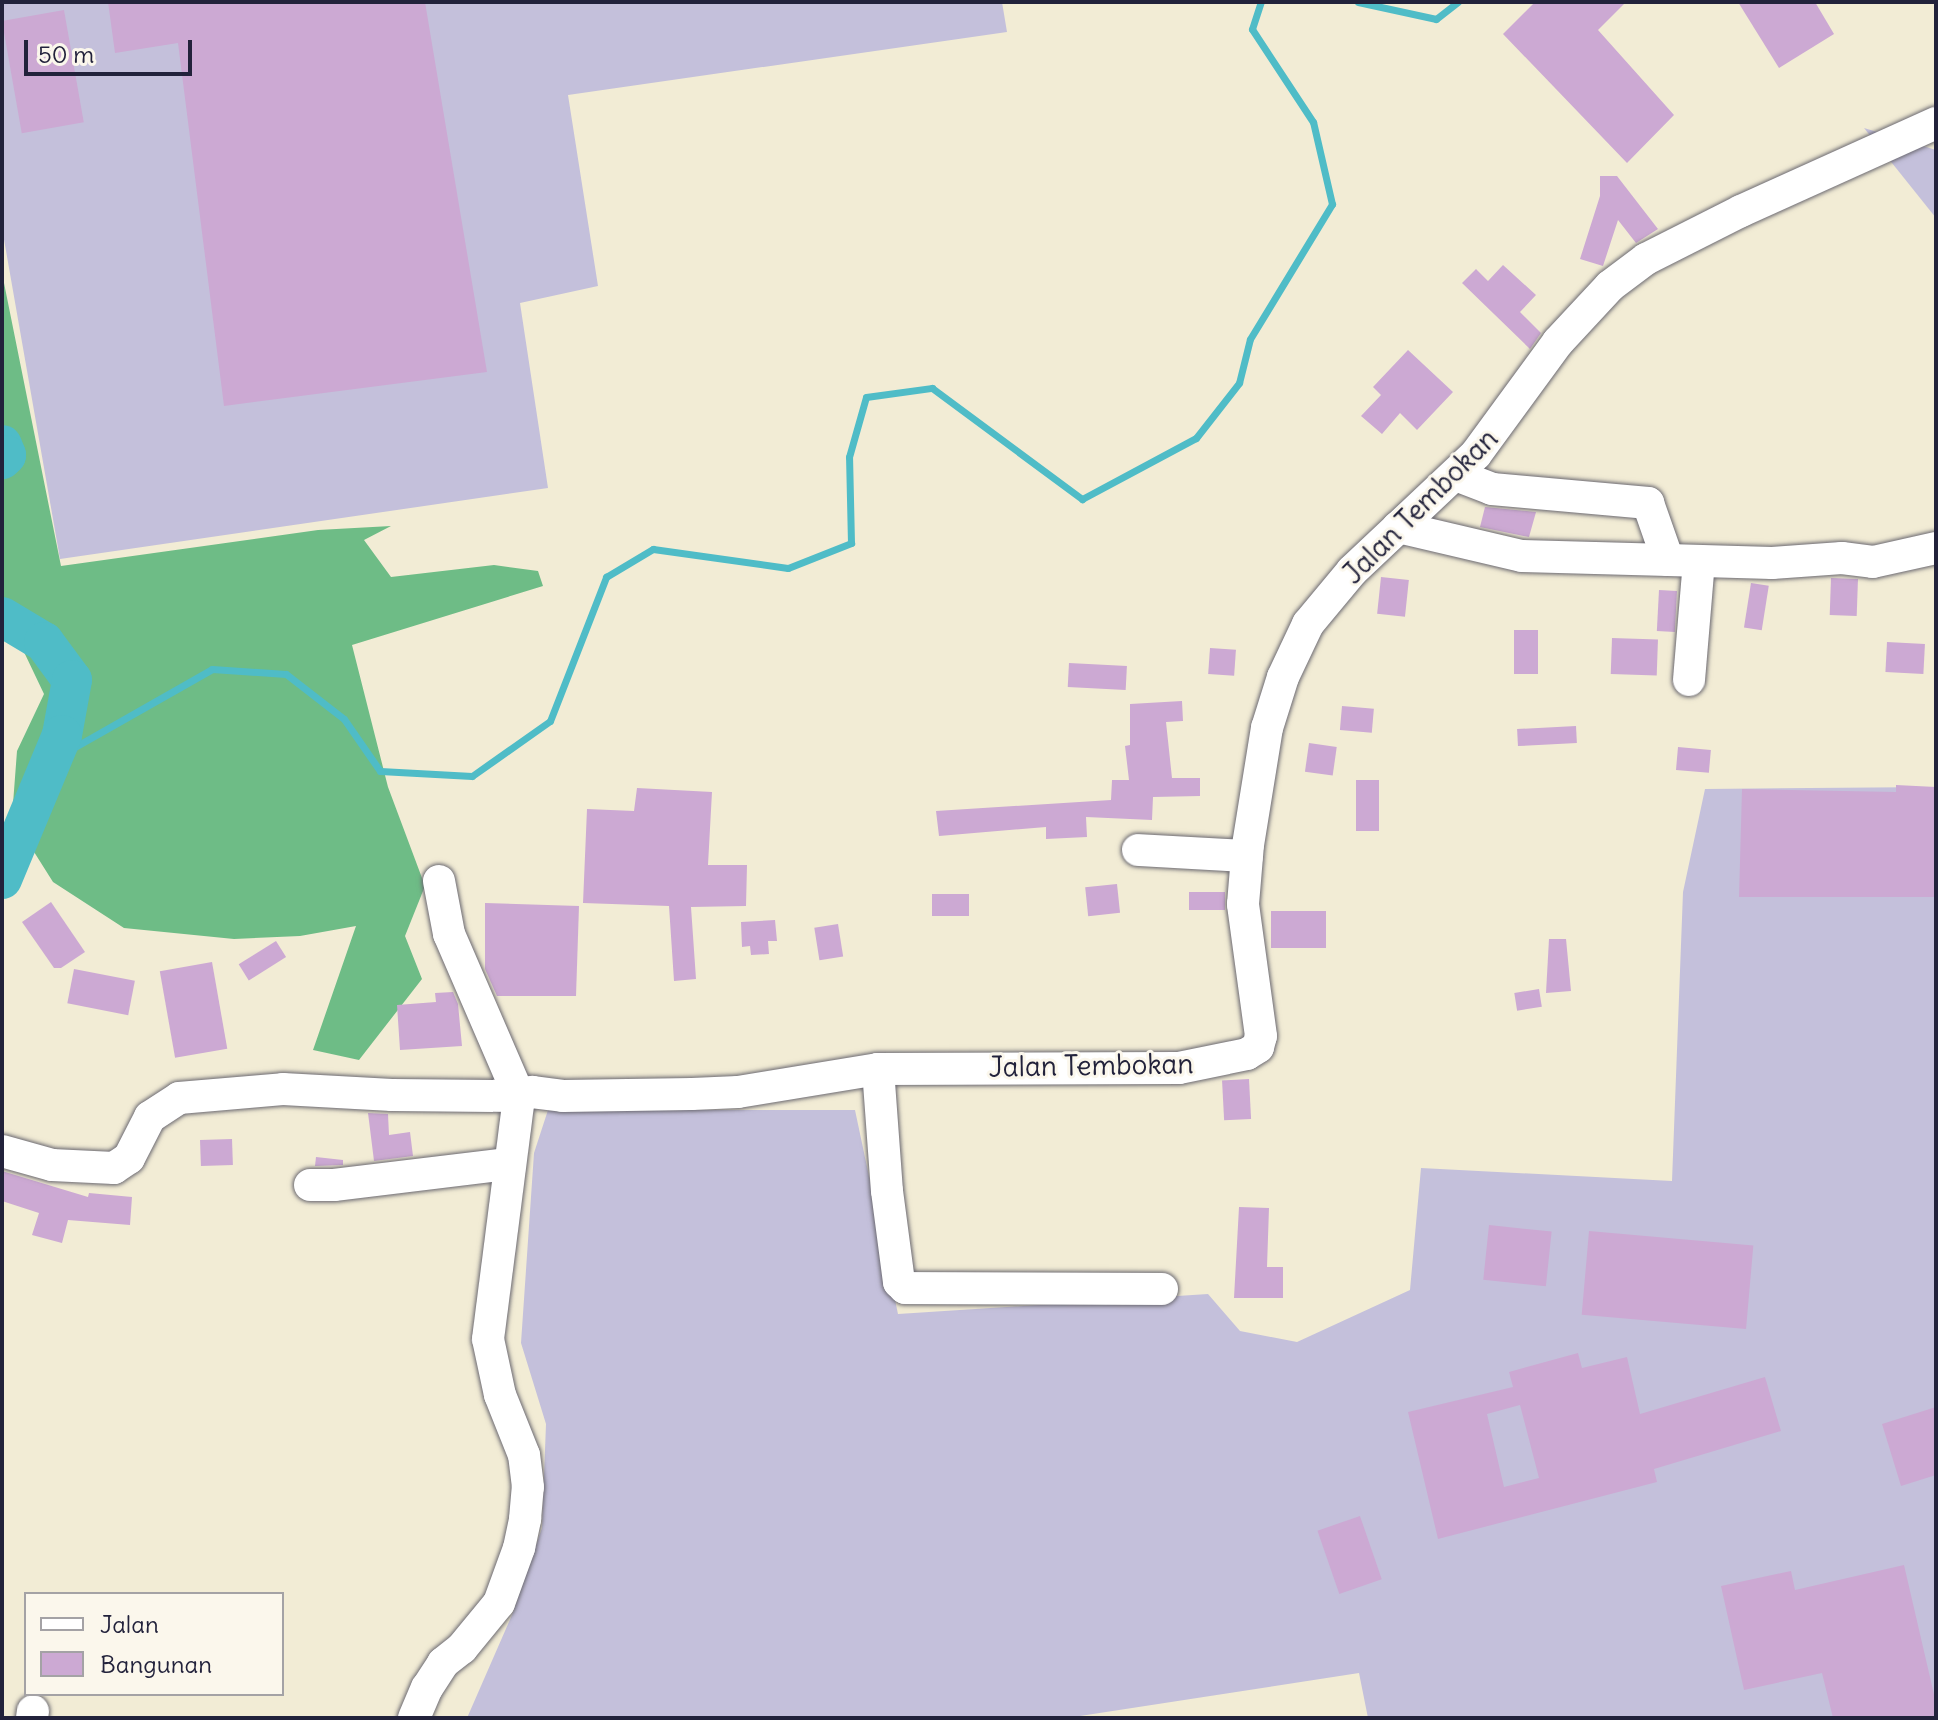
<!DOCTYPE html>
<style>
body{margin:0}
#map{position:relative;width:1938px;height:1720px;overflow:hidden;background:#f2ecd5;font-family:Delius,sans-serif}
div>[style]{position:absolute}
.industrial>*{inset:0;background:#c4c0db}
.forest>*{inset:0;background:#6ebc86}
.stream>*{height:7px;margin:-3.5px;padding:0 3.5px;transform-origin:3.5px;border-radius:3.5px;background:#4fbcc7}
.river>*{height:40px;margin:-20px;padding:0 20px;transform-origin:20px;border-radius:20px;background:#4fbcc7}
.building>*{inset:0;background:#cca9d3;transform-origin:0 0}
.roads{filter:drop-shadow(0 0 2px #6b6971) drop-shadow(0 0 2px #6b6971)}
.minor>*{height:32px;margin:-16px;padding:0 16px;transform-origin:16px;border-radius:16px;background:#fff}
span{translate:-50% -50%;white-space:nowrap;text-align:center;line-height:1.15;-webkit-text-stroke:6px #fbf7ec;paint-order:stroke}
.street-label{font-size:28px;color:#22223b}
.frame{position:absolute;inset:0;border:4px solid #22223b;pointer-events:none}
.legend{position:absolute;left:24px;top:1592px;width:260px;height:104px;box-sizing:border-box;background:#fbf7ec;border:2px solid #a4a2a5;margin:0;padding:10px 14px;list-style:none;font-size:24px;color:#22223b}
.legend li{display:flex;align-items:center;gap:16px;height:40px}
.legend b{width:40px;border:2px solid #a4a2a5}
.scale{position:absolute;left:24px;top:40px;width:168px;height:36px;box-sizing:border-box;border:4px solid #22223b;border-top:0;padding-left:10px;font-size:24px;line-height:28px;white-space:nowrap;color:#22223b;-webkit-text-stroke:6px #fbf7ec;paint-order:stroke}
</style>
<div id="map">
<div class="industrial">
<i style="clip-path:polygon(2px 2px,1002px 2px,1007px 32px,568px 95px,598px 286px,520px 303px,548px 488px,60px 559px,2px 228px)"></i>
<i style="clip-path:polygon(1864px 128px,1936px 150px,1936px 218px)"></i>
<i style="clip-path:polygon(1936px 787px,1936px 1718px,1368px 1718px,1359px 1673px,1067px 1718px,467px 1718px,512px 1615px,542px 1528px,546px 1424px,521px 1343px,534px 1153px,548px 1110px,855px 1110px,898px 1314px,1208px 1294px,1240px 1331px,1297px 1342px,1410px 1290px,1421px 1168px,1672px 1181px,1683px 892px,1705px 789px)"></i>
</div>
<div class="forest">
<i style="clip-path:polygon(2px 273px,61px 566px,318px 530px,391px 526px,364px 540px,391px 577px,494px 565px,538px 571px,543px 586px,352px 645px,388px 787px,425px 886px,405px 936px,422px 979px,359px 1060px,313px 1050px,356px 926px,300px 936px,234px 939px,124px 928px,53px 882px,12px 817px,17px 751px,44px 694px,24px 652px,2px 636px)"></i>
</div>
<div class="stream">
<i style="left:1358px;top:2px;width:80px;rotate:12.3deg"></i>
<i style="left:1436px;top:19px;width:28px;rotate:-38deg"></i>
<i style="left:52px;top:760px;width:184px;rotate:-29.6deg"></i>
<i style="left:212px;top:669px;width:74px;rotate:3.9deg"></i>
<i style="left:286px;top:674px;width:73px;rotate:37.8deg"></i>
<i style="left:344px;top:719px;width:63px;rotate:55.3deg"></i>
<i style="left:380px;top:771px;width:92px;rotate:3.1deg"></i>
<i style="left:472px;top:776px;width:95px;rotate:-35.2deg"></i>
<i style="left:550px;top:721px;width:155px;rotate:-68.7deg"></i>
<i style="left:606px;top:577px;width:55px;rotate:-30.8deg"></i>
<i style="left:653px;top:549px;width:136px;rotate:8deg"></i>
<i style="left:788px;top:568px;width:68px;rotate:-21.6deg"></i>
<i style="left:851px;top:543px;width:86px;rotate:-91.3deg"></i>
<i style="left:849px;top:457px;width:62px;rotate:-74.2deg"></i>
<i style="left:866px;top:397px;width:67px;rotate:-7.8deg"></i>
<i style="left:932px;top:388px;width:187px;rotate:36.5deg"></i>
<i style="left:1082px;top:499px;width:129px;rotate:-28.2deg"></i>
<i style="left:1196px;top:438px;width:70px;rotate:-52deg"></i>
<i style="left:1239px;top:383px;width:45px;rotate:-76deg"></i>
<i style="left:1250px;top:339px;width:158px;rotate:-58.7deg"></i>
<i style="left:1332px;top:204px;width:84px;rotate:-103deg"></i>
<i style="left:1313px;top:122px;width:111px;rotate:-123.3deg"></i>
<i style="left:1252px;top:29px;width:28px;rotate:-72deg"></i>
</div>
<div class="river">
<i style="left:2px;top:445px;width:11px;rotate:68deg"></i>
<i style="left:6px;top:455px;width:6px;rotate:135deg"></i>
<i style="left:2px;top:617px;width:49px;rotate:30.8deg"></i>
<i style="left:44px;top:642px;width:47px;rotate:53.6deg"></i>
<i style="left:72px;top:680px;width:56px;rotate:100.3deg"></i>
<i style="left:62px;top:735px;width:156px;rotate:112.6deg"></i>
</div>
<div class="building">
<i style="clip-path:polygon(108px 2px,425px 2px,487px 372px,224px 406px,178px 43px,115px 53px)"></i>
<i style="clip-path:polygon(1535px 2px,1626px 2px,1598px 30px,1674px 115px,1627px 163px,1503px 34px)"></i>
<i style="clip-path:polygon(1738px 2px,1815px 2px,1834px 34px,1779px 68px)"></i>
<i style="left:64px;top:10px;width:114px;height:63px;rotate:80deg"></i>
<i style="clip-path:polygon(1600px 176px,1617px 176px,1658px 229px,1636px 243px,1618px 220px,1603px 266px,1580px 259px,1600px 196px)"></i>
<i style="clip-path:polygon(1503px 265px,1536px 295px,1520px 312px,1541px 333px,1530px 349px,1462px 283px,1476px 269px,1488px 281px)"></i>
<i style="clip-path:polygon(1408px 350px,1453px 392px,1417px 430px,1400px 413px,1382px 434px,1361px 416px,1381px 395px,1373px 387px)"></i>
<i style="clip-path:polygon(1485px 507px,1536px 512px,1529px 537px,1480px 527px)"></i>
<i style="left:1381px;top:577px;width:28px;height:37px;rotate:6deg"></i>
<i style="left:1831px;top:578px;width:27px;height:37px;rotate:2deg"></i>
<i style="left:1751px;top:583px;width:18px;height:45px;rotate:9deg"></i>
<i style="left:1659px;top:590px;width:18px;height:41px;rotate:3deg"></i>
<i style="left:1514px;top:630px;width:24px;height:44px"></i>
<i style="left:1612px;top:638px;width:46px;height:36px;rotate:2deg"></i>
<i style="left:1887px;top:642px;width:38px;height:30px;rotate:3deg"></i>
<i style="left:1210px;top:648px;width:26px;height:26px;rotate:4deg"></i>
<i style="left:1069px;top:663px;width:58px;height:24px;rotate:3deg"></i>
<i style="clip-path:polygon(1182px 701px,1183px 721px,1166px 722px,1172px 778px,1200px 778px,1200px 796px,1153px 797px,1152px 820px,1086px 817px,1087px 837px,1046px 839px,1046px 827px,939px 836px,936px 811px,1111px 800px,1112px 780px,1129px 780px,1125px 746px,1130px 745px,1130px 704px)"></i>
<i style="left:1342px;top:706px;width:32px;height:24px;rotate:5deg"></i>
<i style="left:1576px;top:726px;width:17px;height:59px;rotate:87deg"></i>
<i style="left:1309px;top:743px;width:28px;height:29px;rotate:8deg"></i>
<i style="left:1678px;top:747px;width:33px;height:23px;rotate:5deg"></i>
<i style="left:1356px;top:780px;width:23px;height:51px"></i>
<i style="clip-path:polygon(1896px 785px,1936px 787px,1936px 897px,1739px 897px,1742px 789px,1896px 792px)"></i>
<i style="clip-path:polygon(637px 788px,712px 792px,708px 865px,747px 865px,746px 906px,691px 907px,696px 979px,674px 981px,669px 906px,583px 903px,587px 809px,634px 811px)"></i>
<i style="left:1117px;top:884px;width:29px;height:32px;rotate:84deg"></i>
<i style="left:1225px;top:892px;width:18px;height:36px;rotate:90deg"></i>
<i style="left:932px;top:894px;width:37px;height:22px"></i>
<i style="clip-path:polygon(51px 902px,85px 952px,61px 968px,54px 968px,22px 922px)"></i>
<i style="clip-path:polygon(485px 903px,579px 906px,576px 996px,497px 996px,485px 969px)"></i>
<i style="left:1326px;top:911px;width:37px;height:55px;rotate:90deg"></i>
<i style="clip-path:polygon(775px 920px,777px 941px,768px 941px,769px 954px,751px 955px,750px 946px,742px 947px,741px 922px)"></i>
<i style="left:838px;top:924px;width:33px;height:24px;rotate:81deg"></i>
<i style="clip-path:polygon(1549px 939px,1566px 939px,1571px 991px,1546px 993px)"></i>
<i style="left:276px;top:941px;width:19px;height:44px;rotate:58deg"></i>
<i style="left:212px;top:962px;width:88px;height:53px;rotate:80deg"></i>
<i style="left:74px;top:969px;width:62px;height:35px;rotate:11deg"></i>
<i style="left:1539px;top:989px;width:18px;height:25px;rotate:81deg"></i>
<i style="clip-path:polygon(453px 992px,458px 1004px,462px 1046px,400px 1050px,397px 1005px,436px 1002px,435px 993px)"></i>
<i style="left:1249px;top:1079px;width:40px;height:27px;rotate:87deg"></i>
<i style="clip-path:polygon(368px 1113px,388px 1114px,389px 1135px,410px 1132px,413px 1156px,374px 1161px)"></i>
<i style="left:232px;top:1139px;width:26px;height:32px;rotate:88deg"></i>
<i style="clip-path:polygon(316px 1157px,343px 1160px,343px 1165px,315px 1166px)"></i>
<i style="clip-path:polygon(2px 1171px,88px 1197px,89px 1193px,132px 1197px,130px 1225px,68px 1220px,62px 1243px,32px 1235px,39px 1213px,2px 1201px)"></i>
<i style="clip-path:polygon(1239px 1207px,1269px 1208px,1267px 1267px,1283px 1267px,1283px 1298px,1234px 1298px)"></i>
<i style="left:1489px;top:1225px;width:63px;height:55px;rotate:6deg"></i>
<i style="left:1589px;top:1231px;width:165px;height:84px;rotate:5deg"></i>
<i style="clip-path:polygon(evenodd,1578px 1353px,1582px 1368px,1627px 1357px,1640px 1414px,1765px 1377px,1781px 1431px,1654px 1469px,1657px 1482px,1438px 1539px,1408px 1412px,1513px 1387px,1509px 1372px,1578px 1353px,1520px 1405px,1539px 1478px,1504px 1487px,1487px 1414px,1520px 1405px)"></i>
<i style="clip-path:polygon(1936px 1407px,1936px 1475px,1901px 1486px,1882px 1424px)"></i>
<i style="left:1360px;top:1516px;width:67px;height:45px;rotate:71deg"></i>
<i style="clip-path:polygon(1904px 1565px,1936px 1703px,1936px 1718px,1833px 1718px,1822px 1673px,1744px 1690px,1721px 1586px,1791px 1571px,1795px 1590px)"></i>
</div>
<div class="roads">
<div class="minor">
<i style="left:1456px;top:475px;width:39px;rotate:21deg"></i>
<i style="left:1492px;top:489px;width:157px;rotate:5.1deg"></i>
<i style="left:1648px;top:503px;width:60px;rotate:70.7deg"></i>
<i style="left:1668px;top:560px;width:104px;rotate:1.7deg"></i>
<i style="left:1772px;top:563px;width:70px;rotate:-4.1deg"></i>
<i style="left:1842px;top:558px;width:31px;rotate:7deg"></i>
<i style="left:1873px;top:562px;width:65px;rotate:-12.5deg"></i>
<i style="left:1398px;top:527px;width:127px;rotate:13.2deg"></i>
<i style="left:1522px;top:556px;width:146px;rotate:1.6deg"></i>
<i style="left:1689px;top:680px;width:119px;rotate:-85.2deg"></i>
<i style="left:1138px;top:850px;width:109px;rotate:3.2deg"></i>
<i style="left:439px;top:881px;width:54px;rotate:79.3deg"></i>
<i style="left:449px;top:934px;width:176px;rotate:66.6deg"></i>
<i style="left:878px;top:1069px;width:122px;rotate:85.8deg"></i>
<i style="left:887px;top:1191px;width:92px;rotate:82.5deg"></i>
<i style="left:899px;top:1282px;width:8px;rotate:45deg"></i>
<i style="left:905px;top:1288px;width:257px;rotate:0.2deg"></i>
<i style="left:2px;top:1151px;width:52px;rotate:15.6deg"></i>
<i style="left:52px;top:1165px;width:62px;rotate:2.8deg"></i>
<i style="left:114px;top:1168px;width:18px;rotate:-34deg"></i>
<i style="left:129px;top:1158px;width:46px;rotate:-62.9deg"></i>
<i style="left:150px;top:1117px;width:35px;rotate:-33deg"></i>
<i style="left:179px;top:1098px;width:104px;rotate:-4.9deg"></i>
<i style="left:283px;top:1089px;width:109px;rotate:3.2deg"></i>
<i style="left:392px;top:1095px;width:127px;rotate:0.5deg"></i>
<i style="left:519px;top:1096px;width:14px;rotate:-17deg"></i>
<i style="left:532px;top:1092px;width:31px;rotate:7deg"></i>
<i style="left:563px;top:1096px;width:129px;rotate:-0.9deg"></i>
<i style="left:692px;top:1094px;width:46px;rotate:-2.5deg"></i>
<i style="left:738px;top:1092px;width:142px;rotate:-9.3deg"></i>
<i style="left:878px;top:1069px;width:301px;rotate:-0.2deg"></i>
<i style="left:1179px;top:1068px;width:69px;rotate:-11.6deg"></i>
<i style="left:1247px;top:1054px;width:13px;rotate:-32deg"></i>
<i style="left:1258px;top:1047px;width:11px;rotate:-75deg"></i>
<i style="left:1261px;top:1036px;width:133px;rotate:-97.8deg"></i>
<i style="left:1243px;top:904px;width:59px;rotate:-85.2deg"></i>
<i style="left:1248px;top:845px;width:119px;rotate:-80.8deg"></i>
<i style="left:1267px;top:728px;width:53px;rotate:-72.6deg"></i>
<i style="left:1283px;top:677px;width:59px;rotate:-64.7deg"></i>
<i style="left:1308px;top:624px;width:69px;rotate:-50.3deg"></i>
<i style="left:1352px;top:571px;width:170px;rotate:-43.3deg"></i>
<i style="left:1476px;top:454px;width:139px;rotate:-53.8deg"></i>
<i style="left:1558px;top:342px;width:76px;rotate:-47.1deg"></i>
<i style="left:1610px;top:286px;width:45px;rotate:-36.9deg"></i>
<i style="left:1646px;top:259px;width:106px;rotate:-26.8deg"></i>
<i style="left:1741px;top:211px;width:214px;rotate:-24.3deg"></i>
<i style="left:310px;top:1185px;width:24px"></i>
<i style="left:334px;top:1185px;width:175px;rotate:-6.9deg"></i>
<i style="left:32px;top:1718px;width:7px;rotate:-82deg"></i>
<i style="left:414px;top:1718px;width:33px;rotate:-67deg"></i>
<i style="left:427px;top:1688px;width:30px;rotate:-57deg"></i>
<i style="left:443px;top:1663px;width:24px;rotate:-38deg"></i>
<i style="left:462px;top:1648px;width:58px;rotate:-50.6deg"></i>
<i style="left:499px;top:1603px;width:59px;rotate:-70deg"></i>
<i style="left:519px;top:1548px;width:30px;rotate:-78deg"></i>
<i style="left:525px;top:1519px;width:32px;rotate:-85deg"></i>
<i style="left:528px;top:1487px;width:32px;rotate:-97deg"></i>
<i style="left:524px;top:1455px;width:65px;rotate:-111.8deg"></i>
<i style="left:500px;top:1395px;width:57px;rotate:-102.1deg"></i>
<i style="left:488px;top:1339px;width:245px;rotate:-82.7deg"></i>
</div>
</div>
<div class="street-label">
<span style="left:1420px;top:506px;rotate:-45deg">Jalan Tembokan</span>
<span style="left:1091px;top:1065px;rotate:-1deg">Jalan Tembokan</span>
</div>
<div class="frame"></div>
<ul class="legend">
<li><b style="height:10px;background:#fff"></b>Jalan</li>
<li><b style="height:22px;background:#cca9d3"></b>Bangunan</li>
</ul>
<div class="scale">50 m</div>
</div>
